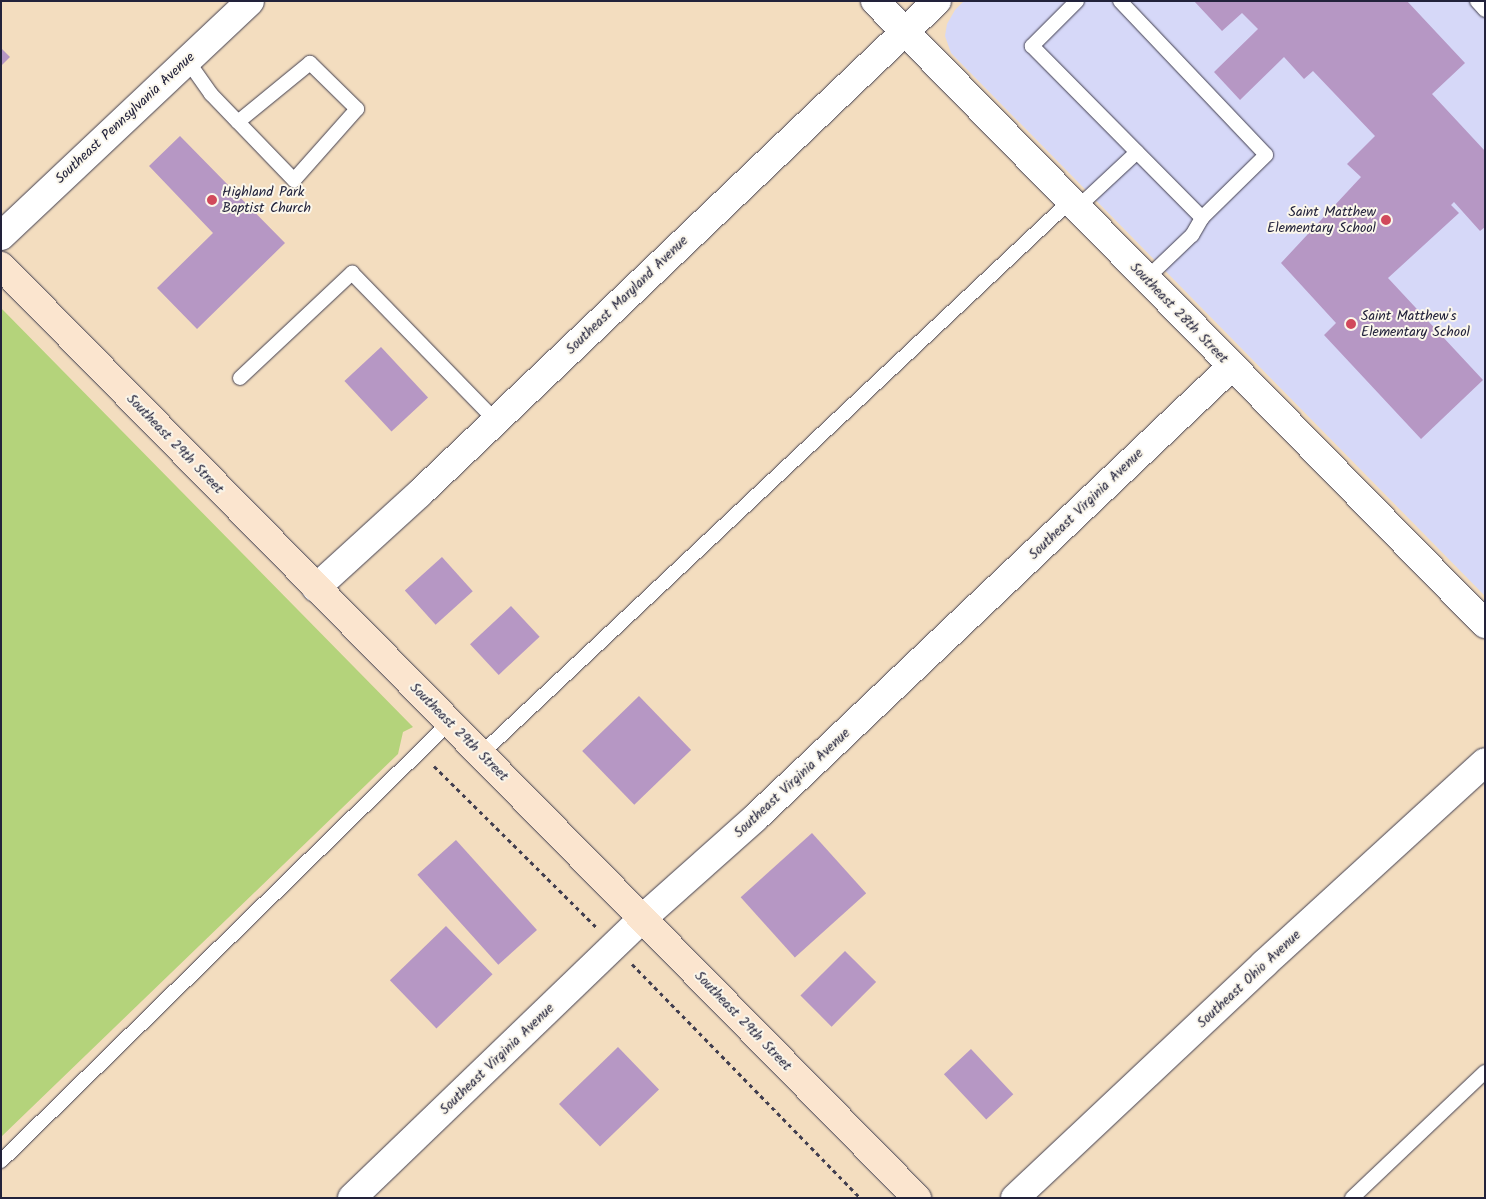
<!DOCTYPE html>
<style>
body{margin:0}
#map{position:relative;width:1486px;height:1199px;overflow:hidden;background:#f3ddbf;font-family:Kalam,sans-serif}
div>[style]{position:absolute}
.built>*{inset:0;background:#d6d8f8}
.green>*{inset:0;background:#b4d37b}
.building>*{inset:0;background:#b697c4;transform-origin:0 0}
.path>*{height:3px;margin-top:-1.5px;transform-origin:0;background:repeating-linear-gradient(90deg,#413e4f 0 4px,transparent 0 8px)}
.roads{filter:drop-shadow(0 0 1px #413e4f) drop-shadow(0 0 1px #413e4f)}
.service>*{height:14px;margin:-7px;padding:0 7px;transform-origin:7px;border-radius:7px;background:#fff}
.minor>*{height:28px;margin:-14px;padding:0 14px;transform-origin:14px;border-radius:14px;background:#fff}
.secondary>*{height:28px;margin:-14px;padding:0 14px;transform-origin:14px;border-radius:14px;background:#fbe5cf}
.dots>*{width:14px;height:14px;translate:-50% -50%;box-sizing:border-box;border:2px solid #fbf7ec;border-radius:50%}
span{translate:-50% -50%;white-space:nowrap;text-align:center;line-height:1.15;-webkit-text-stroke:4px #fbf7ec;paint-order:stroke}
.street-label{font-size:14px;color:#22223b}
.poi-label{font-size:14px;color:#22223b}
.left{translate:0 -50%;text-align:left}
.right{translate:-100% -50%;text-align:right}
.frame{position:absolute;inset:0;border:2px solid #22223b;pointer-events:none}
</style>
<div id="map">
<div class="built">
<i style="clip-path:polygon(964px 1px,1485px 1px,1485px 596px,951px 53px,945px 36px,947px 24px,955px 10px)"></i>
</div>
<div class="green">
<i style="clip-path:polygon(1px 308px,413px 727px,403px 732px,398px 754px,1px 1137px)"></i>
</div>
<div class="building">
<i style="clip-path:polygon(1194px 1px,1407px 1px,1465px 63px,1432px 94px,1485px 151px,1485px 227px,1480px 231px,1454px 202px,1451px 205px,1459px 213px,1388px 278px,1483px 380px,1421px 439px,1324px 335px,1336px 323px,1281px 263px,1361px 177px,1347px 164px,1375px 136px,1313px 71px,1304px 79px,1284px 57px,1240px 100px,1214px 72px,1258px 29px,1242px 13px,1222px 31px)"></i>
<i style="clip-path:polygon(1px 48px,10px 57px,1px 66px)"></i>
<i style="clip-path:polygon(180px 136px,285px 243px,197px 329px,157px 288px,213px 233px,149px 166px)"></i>
<i style="left:381px;top:347px;width:69px;height:50px;rotate:47deg"></i>
<i style="left:442px;top:557px;width:46px;height:50px;rotate:48deg"></i>
<i style="left:511px;top:606px;width:42px;height:56px;rotate:47deg"></i>
<i style="left:639px;top:696px;width:75px;height:79px;rotate:46deg"></i>
<i style="left:812px;top:833px;width:81px;height:96px;rotate:48deg"></i>
<i style="left:456px;top:840px;width:121px;height:52px;rotate:48deg"></i>
<i style="left:446px;top:926px;width:67px;height:78px;rotate:46deg"></i>
<i style="left:845px;top:951px;width:44px;height:63px;rotate:45deg"></i>
<i style="left:618px;top:1047px;width:59px;height:82px;rotate:46deg"></i>
<i style="left:971px;top:1049px;width:62px;height:37px;rotate:47deg"></i>
</div>
<div class="path">
<i style="left:434px;top:766px;width:228px;rotate:44.8deg"></i>
<i style="left:632px;top:964px;width:327px;rotate:45.7deg"></i>
</div>
<div class="roads">
<div class="service">
<i style="left:1077px;top:1px;width:64px;rotate:135deg"></i>
<i style="left:1032px;top:46px;width:242px;rotate:45.3deg"></i>
<i style="left:1120px;top:1px;width:212px;rotate:46.5deg"></i>
<i style="left:1266px;top:155px;width:90px;rotate:135.5deg"></i>
<i style="left:1202px;top:218px;width:20px;rotate:120deg"></i>
<i style="left:1192px;top:235px;width:64px;rotate:136.3deg"></i>
<i style="left:1477px;top:1px;width:12px;rotate:48deg"></i>
<i style="left:187px;top:60px;width:42px;rotate:54.8deg"></i>
<i style="left:211px;top:94px;width:39px;rotate:46deg"></i>
<i style="left:238px;top:122px;width:81px;rotate:46deg"></i>
<i style="left:294px;top:180px;width:95px;rotate:-48.4deg"></i>
<i style="left:357px;top:109px;width:66px;rotate:-135.6deg"></i>
<i style="left:310px;top:63px;width:93px;rotate:140.7deg"></i>
<i style="left:1077px;top:208px;width:82px;rotate:-43deg"></i>
<i style="left:240px;top:378px;width:154px;rotate:-43.2deg"></i>
<i style="left:352px;top:273px;width:205px;rotate:45.8deg"></i>
<i style="left:481px;top:754px;width:808px;rotate:-43.19deg"></i>
<i style="left:1px;top:1161px;width:628px;rotate:-44.35deg"></i>
<i style="left:1352px;top:1198px;width:183px;rotate:-43.5deg"></i>
</div>
<div class="minor">
<i style="left:875px;top:1px;width:872px;rotate:45.6deg"></i>
<i style="left:1px;top:236px;width:342px;rotate:-43.3deg"></i>
<i style="left:316px;top:588px;width:139px;rotate:-42.4deg"></i>
<i style="left:419px;top:494px;width:715px;rotate:-43.58deg"></i>
<i style="left:352px;top:1198px;width:404px;rotate:-43.9deg"></i>
<i style="left:643px;top:918px;width:149px;rotate:-41.7deg"></i>
<i style="left:754px;top:819px;width:657px;rotate:-43.46deg"></i>
<i style="left:1015px;top:1198px;width:342px;rotate:-43.2deg"></i>
<i style="left:1264px;top:964px;width:299px;rotate:-42.4deg"></i>
</div>
<div class="secondary">
<i style="left:1px;top:266px;width:1307px;rotate:45.5deg"></i>
</div>
</div>
<div class="dots">
<i style="left:212px;top:200px;background:#d1495b"></i>
<i style="left:1386px;top:220px;background:#d1495b"></i>
<i style="left:1351px;top:324px;background:#d1495b"></i>
</div>
<div class="street-label">
<span style="left:125px;top:118px;rotate:-43deg">Southeast Pennsylvania Avenue</span>
<span style="left:627px;top:295px;rotate:-44deg">Southeast Maryland Avenue</span>
<span style="left:1179px;top:313px;rotate:46deg">Southeast 28th Street</span>
<span style="left:175px;top:444px;rotate:46deg">Southeast 29th Street</span>
<span style="left:1086px;top:504px;rotate:-44deg">Southeast Virginia Avenue</span>
<span style="left:459px;top:732px;rotate:45deg">Southeast 29th Street</span>
<span style="left:792px;top:783px;rotate:-43deg">Southeast Virginia Avenue</span>
<span style="left:1249px;top:979px;rotate:-43deg">Southeast Ohio Avenue</span>
<span style="left:743px;top:1021px;rotate:46deg">Southeast 29th Street</span>
<span style="left:497px;top:1059px;rotate:-44deg">Southeast Virginia Avenue</span>
</div>
<div class="poi-label">
<span class="left" style="left:222px;top:200px">Highland Park<br>Baptist Church</span>
<span class="right" style="left:1376px;top:220px">Saint Matthew<br>Elementary School</span>
<span class="left" style="left:1361px;top:324px">Saint Matthew's<br>Elementary School</span>
</div>
<div class="frame"></div>
</div>
